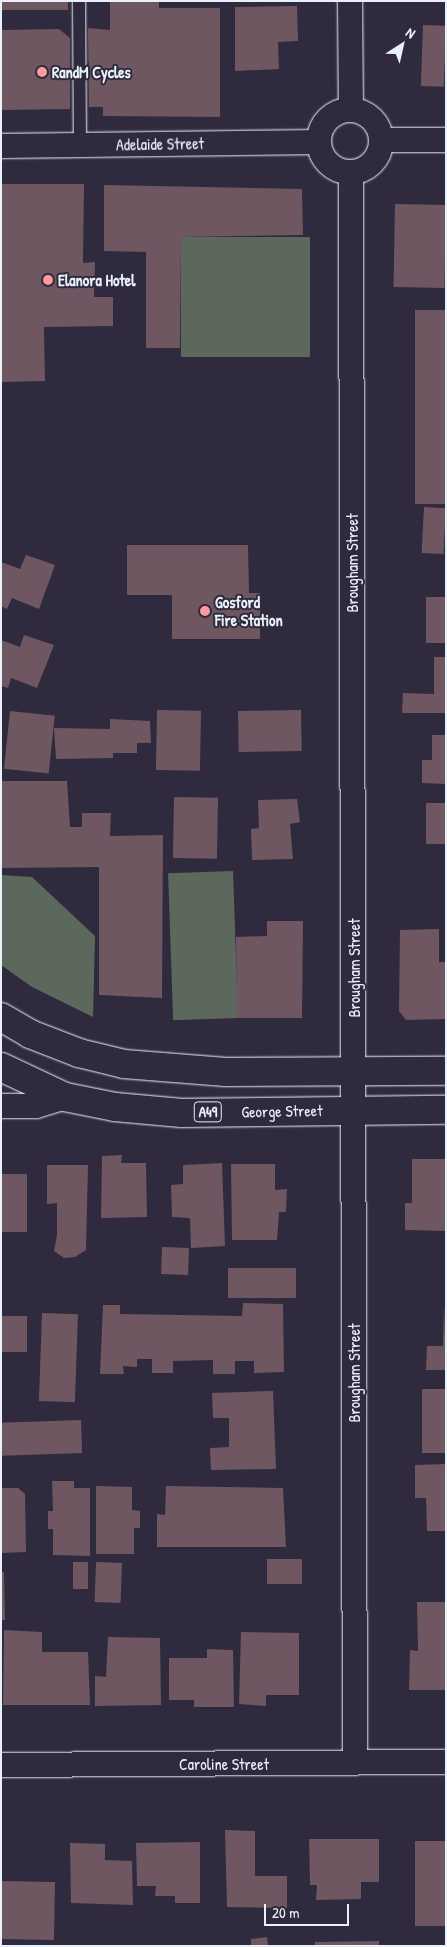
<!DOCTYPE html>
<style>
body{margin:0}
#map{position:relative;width:447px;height:1947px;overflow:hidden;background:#2f2a3d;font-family:"Patrick Hand",sans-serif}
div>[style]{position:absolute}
.green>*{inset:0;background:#5d685c;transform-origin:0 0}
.building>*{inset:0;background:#6f5761;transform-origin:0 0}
.roads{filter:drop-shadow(0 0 1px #e8f1f8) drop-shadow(0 0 1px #e8f1f8)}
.lane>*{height:12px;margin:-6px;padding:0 6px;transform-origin:6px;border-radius:6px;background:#2f2a3d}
.street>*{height:24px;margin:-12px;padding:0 12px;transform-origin:12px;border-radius:12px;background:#2f2a3d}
.street>.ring{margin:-12px;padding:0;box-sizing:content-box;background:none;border:24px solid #2f2a3d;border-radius:50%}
.highway>*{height:28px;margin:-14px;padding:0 14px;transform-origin:14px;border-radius:14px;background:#2f2a3d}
.dots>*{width:14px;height:14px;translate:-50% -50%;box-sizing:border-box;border:2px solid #2f2a3d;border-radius:50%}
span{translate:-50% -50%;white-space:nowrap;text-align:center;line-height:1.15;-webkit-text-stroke:4px #2f2a3d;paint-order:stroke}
.shield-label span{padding:1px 4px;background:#2f2a3d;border:1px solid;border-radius:4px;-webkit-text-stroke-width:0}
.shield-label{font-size:15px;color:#e8f1f8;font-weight:700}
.poi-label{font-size:16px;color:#e8f1f8;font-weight:700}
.left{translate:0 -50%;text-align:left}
.street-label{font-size:16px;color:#e8f1f8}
.frame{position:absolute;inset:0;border:2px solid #e8f1f8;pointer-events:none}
.north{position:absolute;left:377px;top:20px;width:50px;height:50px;-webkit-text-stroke:4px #2f2a3d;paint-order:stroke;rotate:35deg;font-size:14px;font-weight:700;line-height:20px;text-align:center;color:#e8f1f8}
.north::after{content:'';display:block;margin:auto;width:18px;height:22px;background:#e8f1f8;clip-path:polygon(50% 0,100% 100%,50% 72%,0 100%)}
.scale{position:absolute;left:264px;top:1904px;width:85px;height:22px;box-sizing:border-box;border:2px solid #e8f1f8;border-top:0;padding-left:6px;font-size:15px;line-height:18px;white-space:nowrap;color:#e8f1f8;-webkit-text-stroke:4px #2f2a3d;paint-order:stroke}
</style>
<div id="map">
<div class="green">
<i style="left:181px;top:237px;width:129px;height:120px"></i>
<i style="left:233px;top:871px;width:147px;height:65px;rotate:88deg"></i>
<i style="clip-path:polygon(1px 875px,32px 877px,95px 936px,93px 1017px,32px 987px,1px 965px)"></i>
</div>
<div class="building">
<i style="left:1px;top:1px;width:67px;height:9px"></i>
<i style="clip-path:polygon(110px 1px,159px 1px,159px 8px,220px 8px,220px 117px,103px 116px,103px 107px,89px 107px,88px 28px,110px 30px)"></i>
<i style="clip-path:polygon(297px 6px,298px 41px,278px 42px,279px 69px,235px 71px,235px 7px)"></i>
<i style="left:423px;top:25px;width:23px;height:61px;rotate:2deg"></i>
<i style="clip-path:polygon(59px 29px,70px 38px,70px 109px,1px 110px,1px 30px)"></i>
<i style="clip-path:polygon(1px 184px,84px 184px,83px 263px,95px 262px,94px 297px,113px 297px,113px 326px,44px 327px,45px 381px,1px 382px)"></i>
<i style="clip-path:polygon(104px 185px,302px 189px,303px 235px,181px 237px,180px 348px,146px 348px,146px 252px,104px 251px)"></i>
<i style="left:395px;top:204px;width:51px;height:83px;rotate:1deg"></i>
<i style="left:446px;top:310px;width:194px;height:31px;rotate:90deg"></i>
<i style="left:424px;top:507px;width:22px;height:46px;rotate:3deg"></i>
<i style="clip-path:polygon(127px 545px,248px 545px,249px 593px,260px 593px,260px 639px,172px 639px,172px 595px,127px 595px)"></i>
<i style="clip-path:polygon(26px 555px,55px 565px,39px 609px,12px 598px,7px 609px,1px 606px,1px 562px,20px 569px)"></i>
<i style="left:426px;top:597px;width:20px;height:46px"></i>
<i style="clip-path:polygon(24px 635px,54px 645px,37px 688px,11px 678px,8px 688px,1px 686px,1px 640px,20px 647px)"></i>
<i style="clip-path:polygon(434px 657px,446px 657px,446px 713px,402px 713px,403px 693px,434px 694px)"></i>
<i style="left:157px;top:710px;width:44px;height:60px;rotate:1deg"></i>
<i style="left:301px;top:710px;width:41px;height:63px;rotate:89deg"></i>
<i style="left:10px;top:711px;width:45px;height:58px;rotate:6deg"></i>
<i style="clip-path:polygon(110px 719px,150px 721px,151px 743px,137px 743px,137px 753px,113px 753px,113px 758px,56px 759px,54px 728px,110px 729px)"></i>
<i style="clip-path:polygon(432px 735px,446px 735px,446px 784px,422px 783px,422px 760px,432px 760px)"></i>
<i style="clip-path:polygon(1px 781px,67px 781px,70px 827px,82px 827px,82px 813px,111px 813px,110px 836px,163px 835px,162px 998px,99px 995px,99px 867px,1px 868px)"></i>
<i style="left:174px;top:797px;width:44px;height:61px;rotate:1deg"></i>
<i style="clip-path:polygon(297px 799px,300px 822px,290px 824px,293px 859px,252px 860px,251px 829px,259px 828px,258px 800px)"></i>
<i style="left:446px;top:803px;width:41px;height:20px;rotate:90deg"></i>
<i style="clip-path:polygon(267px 921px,303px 921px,302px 1018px,237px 1018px,236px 937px,267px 936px)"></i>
<i style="clip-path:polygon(439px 929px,439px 962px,446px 962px,446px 1019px,406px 1020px,399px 1011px,400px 930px)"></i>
<i style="clip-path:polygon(122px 1155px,121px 1163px,146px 1163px,147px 1217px,101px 1218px,102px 1156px)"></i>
<i style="clip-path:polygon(412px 1159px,446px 1159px,446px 1231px,405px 1230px,405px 1203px,412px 1203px)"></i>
<i style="clip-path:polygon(222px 1163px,225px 1246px,191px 1248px,190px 1218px,172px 1217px,171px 1185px,183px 1184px,183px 1165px)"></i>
<i style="clip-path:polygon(231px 1164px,275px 1164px,275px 1190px,287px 1189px,286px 1212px,279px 1212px,277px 1240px,232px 1240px)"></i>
<i style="clip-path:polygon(47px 1165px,88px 1165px,86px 1250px,75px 1257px,64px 1258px,54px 1251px,57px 1235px,57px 1203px,47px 1204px)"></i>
<i style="left:1px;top:1174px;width:26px;height:58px"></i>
<i style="left:162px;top:1247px;width:27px;height:27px;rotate:2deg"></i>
<i style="left:228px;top:1268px;width:68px;height:30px"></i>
<i style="clip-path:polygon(243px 1303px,283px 1304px,284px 1372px,254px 1373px,254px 1361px,235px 1361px,235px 1374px,213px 1374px,213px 1360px,173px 1361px,173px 1373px,152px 1373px,152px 1359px,137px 1359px,137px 1367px,123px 1366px,124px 1374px,100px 1374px,103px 1305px,120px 1305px,120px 1314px,242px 1316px)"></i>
<i style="clip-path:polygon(444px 1303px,446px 1370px,426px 1370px,427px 1346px,443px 1346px)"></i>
<i style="left:42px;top:1313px;width:36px;height:88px;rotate:2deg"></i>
<i style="left:1px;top:1316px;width:26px;height:36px"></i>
<i style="left:446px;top:1389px;width:64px;height:24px;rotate:90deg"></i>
<i style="clip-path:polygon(273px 1391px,276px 1469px,211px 1470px,210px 1448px,229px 1447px,229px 1418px,213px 1418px,212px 1393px)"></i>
<i style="left:81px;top:1420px;width:33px;height:80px;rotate:88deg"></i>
<i style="clip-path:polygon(446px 1464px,446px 1531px,427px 1531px,426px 1498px,415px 1498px,415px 1465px)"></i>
<i style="clip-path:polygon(52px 1481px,74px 1481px,74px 1488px,90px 1488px,90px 1556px,53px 1555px,53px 1529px,48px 1529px,48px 1511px,53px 1511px)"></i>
<i style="clip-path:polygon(96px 1486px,132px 1487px,132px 1510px,140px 1511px,140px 1528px,134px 1528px,134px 1554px,96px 1554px)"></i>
<i style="clip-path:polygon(166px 1486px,283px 1488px,286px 1547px,157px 1547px,157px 1514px,165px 1515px)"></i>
<i style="clip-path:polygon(1px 1488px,18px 1488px,25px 1494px,26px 1552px,1px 1553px)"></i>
<i style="left:267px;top:1559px;width:35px;height:25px"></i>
<i style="left:88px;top:1562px;width:27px;height:15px;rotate:90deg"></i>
<i style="left:96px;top:1562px;width:26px;height:40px;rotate:2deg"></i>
<i style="clip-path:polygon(1px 1572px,4px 1572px,5px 1620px,1px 1620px)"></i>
<i style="clip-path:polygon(417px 1602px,446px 1602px,446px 1690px,409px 1690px,410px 1650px,418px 1651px)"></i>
<i style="clip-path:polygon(4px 1630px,42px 1632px,42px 1652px,88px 1652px,90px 1705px,3px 1705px)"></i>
<i style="clip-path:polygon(241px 1632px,299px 1633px,299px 1695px,266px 1695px,266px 1706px,239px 1704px)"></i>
<i style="clip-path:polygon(108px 1637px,160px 1638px,161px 1705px,95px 1706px,95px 1676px,106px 1677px)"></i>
<i style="clip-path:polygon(207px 1649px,233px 1650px,234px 1707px,194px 1707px,194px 1700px,169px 1700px,169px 1658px,207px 1658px)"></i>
<i style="clip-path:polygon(225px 1830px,255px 1831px,255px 1876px,287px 1876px,287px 1908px,227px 1907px)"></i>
<i style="clip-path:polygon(309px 1839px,379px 1839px,379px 1882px,361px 1882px,361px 1899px,316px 1900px,317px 1885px,310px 1885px)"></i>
<i style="left:415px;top:1841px;width:31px;height:85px"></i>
<i style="clip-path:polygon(200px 1842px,200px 1903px,175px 1903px,175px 1896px,155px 1896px,156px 1886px,137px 1886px,136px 1843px)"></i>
<i style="clip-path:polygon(70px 1843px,105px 1844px,105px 1860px,132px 1861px,133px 1905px,71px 1903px)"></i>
<i style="left:1px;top:1881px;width:54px;height:58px;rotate:1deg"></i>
<i style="clip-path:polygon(267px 1937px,268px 1946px,251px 1946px,251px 1939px)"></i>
<i style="clip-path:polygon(379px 1941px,379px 1946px,315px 1946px,315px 1942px)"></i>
</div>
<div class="roads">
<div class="lane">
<i style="left:79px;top:1px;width:144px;rotate:89.6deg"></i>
</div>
<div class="street">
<i style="left:350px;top:1px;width:109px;rotate:89.5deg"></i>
<i class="ring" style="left:319px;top:110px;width:38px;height:38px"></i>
<i style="left:382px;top:140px;width:64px"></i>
<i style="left:1px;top:146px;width:318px;rotate:-0.7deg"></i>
<i style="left:351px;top:173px;width:1590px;rotate:89.86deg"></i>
<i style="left:1px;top:1106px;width:35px"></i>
<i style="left:36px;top:1106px;width:30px;rotate:-17deg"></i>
<i style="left:1px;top:1765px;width:445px;rotate:-0.4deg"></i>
</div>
<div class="highway">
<i style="left:1px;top:1017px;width:34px;rotate:30deg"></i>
<i style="left:30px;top:1034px;width:53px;rotate:21.2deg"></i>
<i style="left:79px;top:1053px;width:46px;rotate:13.7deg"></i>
<i style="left:124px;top:1064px;width:102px;rotate:4.5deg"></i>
<i style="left:226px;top:1072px;width:220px;rotate:-0.3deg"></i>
<i style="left:1px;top:1067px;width:71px;rotate:25.1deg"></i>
<i style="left:65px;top:1097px;width:51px;rotate:11.3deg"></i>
<i style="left:115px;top:1107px;width:67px;rotate:5.1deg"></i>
<i style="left:182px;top:1113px;width:264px;rotate:-0.7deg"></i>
</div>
</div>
<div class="dots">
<i style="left:42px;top:72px;background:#ff9aa2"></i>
<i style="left:48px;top:280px;background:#ff9aa2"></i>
<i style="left:205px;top:611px;background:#ff9aa2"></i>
</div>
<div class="shield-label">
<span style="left:208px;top:1112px">A49</span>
</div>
<div class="poi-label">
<span class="left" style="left:52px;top:72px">RandM Cycles</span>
<span class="left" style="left:58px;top:280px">Elanora Hotel</span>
<span class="left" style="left:215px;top:611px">Gosford<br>Fire Station</span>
</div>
<div class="street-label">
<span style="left:160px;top:144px;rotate:-1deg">Adelaide Street</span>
<span style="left:352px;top:563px;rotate:-90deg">Brougham Street</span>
<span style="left:354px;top:968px;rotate:-90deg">Brougham Street</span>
<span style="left:282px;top:1111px;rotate:-1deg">George Street</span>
<span style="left:354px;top:1373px;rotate:-90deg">Brougham Street</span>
<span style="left:224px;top:1764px">Caroline Street</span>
</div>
<div class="frame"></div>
<div class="north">N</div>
<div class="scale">20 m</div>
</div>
